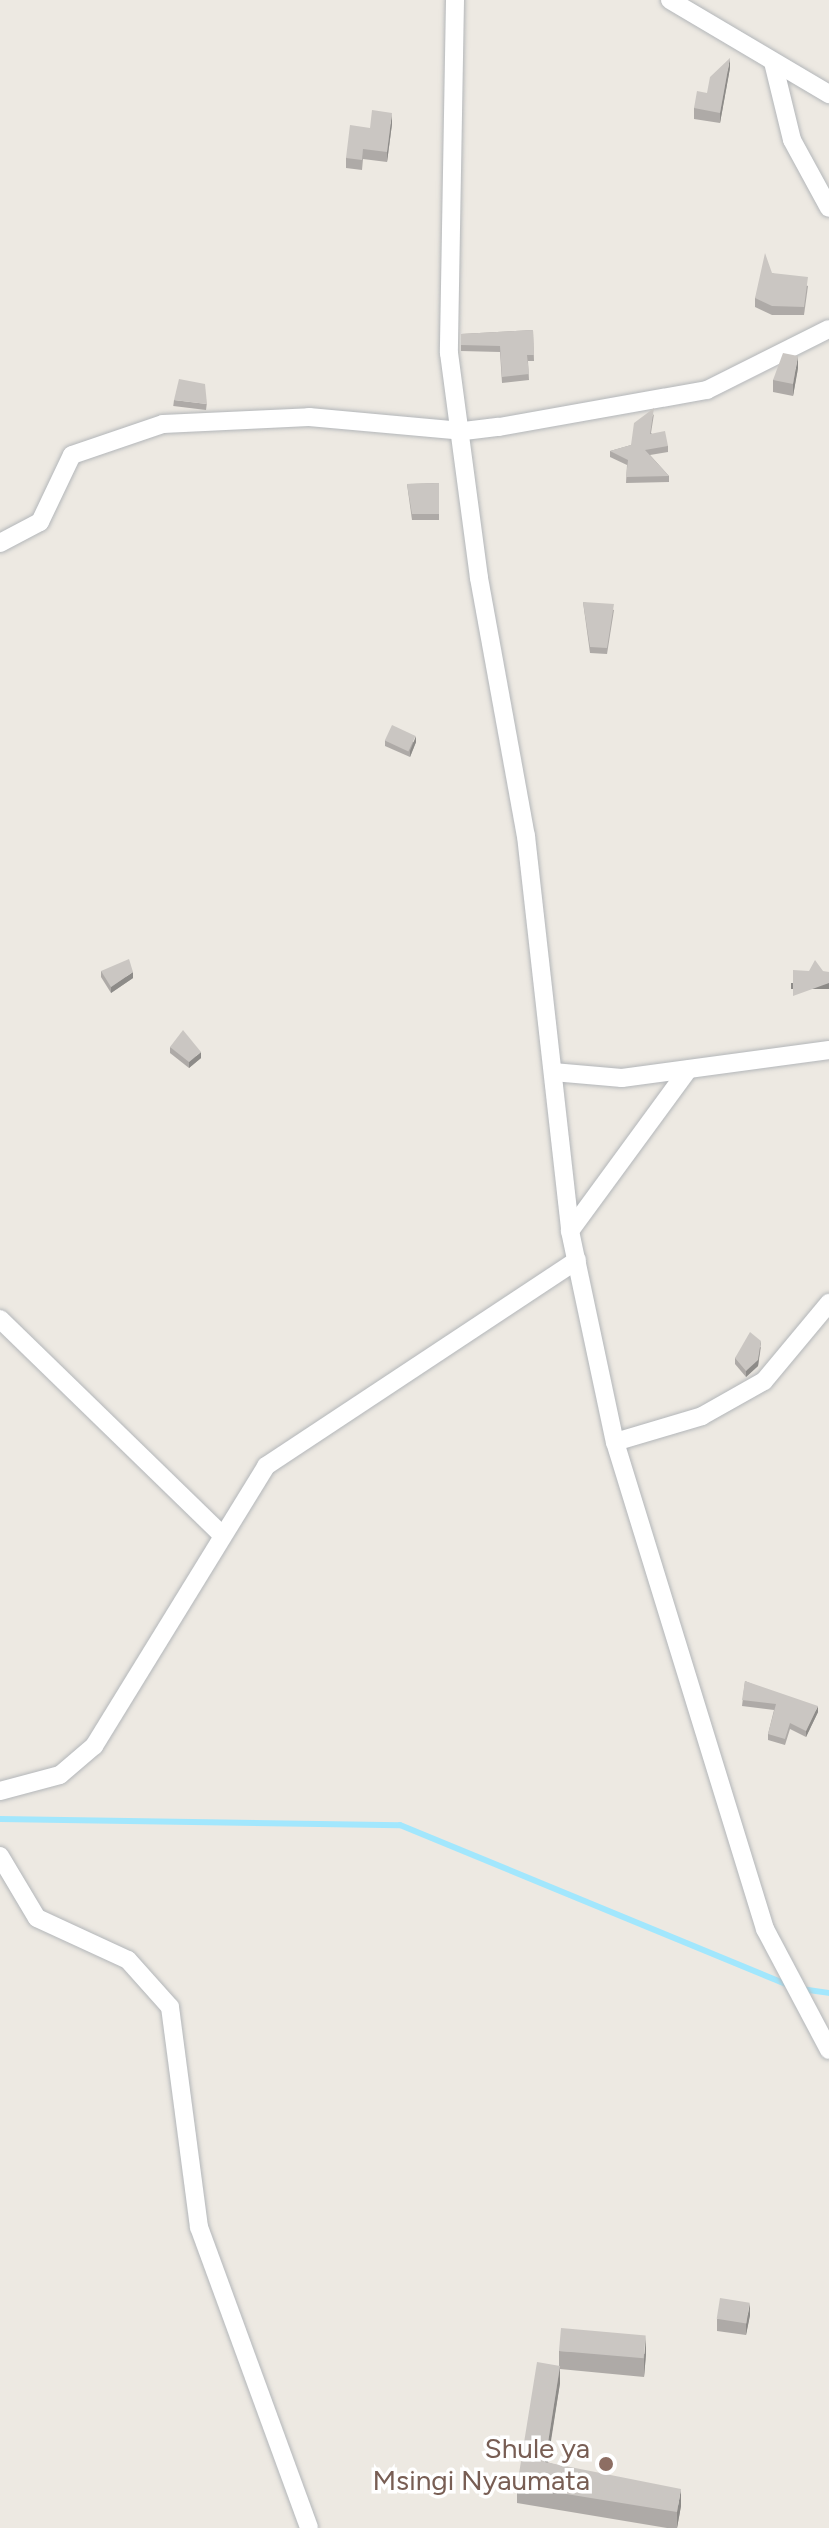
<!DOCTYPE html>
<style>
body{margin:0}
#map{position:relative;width:829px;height:2528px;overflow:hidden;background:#ede9e2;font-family:Figtree,sans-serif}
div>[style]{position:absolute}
.stream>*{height:6px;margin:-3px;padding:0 3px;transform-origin:3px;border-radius:3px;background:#a2e7fd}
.roads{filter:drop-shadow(0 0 2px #b3b6b9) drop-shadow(0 0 2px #b3b6b9)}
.minor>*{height:18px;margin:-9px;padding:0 9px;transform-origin:9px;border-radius:9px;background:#fff}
.wall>*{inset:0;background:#aeaaa7;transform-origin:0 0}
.shaded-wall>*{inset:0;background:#8d8b88;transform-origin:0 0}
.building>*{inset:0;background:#cac6c2;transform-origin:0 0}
.dots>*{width:22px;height:22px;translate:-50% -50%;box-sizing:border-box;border:4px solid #fff;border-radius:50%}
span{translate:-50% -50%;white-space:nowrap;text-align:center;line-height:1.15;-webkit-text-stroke:7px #fff;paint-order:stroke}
.education-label{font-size:28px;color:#785e54}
.right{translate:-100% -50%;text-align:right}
</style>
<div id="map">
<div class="stream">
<i style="left:0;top:1819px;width:400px;rotate:0.9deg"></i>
<i style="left:400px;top:1825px;width:422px;rotate:22.4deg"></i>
<i style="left:801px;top:1989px;width:28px;rotate:8deg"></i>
</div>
<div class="roads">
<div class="minor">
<i style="left:455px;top:0;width:353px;rotate:91deg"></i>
<i style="left:449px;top:353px;width:227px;rotate:82.4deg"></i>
<i style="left:479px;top:578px;width:262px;rotate:79.7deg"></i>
<i style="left:526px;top:836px;width:397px;rotate:83.6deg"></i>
<i style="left:570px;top:1231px;width:216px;rotate:78deg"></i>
<i style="left:615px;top:1442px;width:510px;rotate:72.88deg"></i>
<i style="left:765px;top:1929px;width:137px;rotate:62.1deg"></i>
<i style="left:670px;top:0;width:185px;rotate:30.6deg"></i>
<i style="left:773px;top:62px;width:80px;rotate:76.3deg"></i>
<i style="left:792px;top:140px;width:77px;rotate:61.4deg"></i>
<i style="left:0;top:543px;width:45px;rotate:-27.7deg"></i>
<i style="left:40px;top:522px;width:74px;rotate:-64.5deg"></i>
<i style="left:72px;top:455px;width:96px;rotate:-18.8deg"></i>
<i style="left:163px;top:424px;width:146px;rotate:-2.7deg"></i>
<i style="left:309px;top:417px;width:156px;rotate:5.2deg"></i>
<i style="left:464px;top:431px;width:35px;rotate:-7deg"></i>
<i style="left:499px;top:427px;width:211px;rotate:-10.1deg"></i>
<i style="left:707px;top:390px;width:136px;rotate:-26.6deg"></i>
<i style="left:553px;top:1072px;width:69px;rotate:5deg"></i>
<i style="left:622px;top:1078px;width:209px;rotate:-7.7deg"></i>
<i style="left:570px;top:1231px;width:200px;rotate:-53.8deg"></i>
<i style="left:0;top:1319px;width:308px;rotate:44.2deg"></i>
<i style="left:615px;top:1442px;width:91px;rotate:-16.6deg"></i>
<i style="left:702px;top:1416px;width:71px;rotate:-29.4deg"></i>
<i style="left:764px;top:1381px;width:102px;rotate:-50.2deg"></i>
<i style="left:0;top:1791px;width:62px;rotate:-14.9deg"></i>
<i style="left:60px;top:1775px;width:45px;rotate:-40.5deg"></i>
<i style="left:94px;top:1746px;width:329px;rotate:-58.4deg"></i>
<i style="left:266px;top:1466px;width:373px;rotate:-33.5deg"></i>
<i style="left:0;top:1856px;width:72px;rotate:59.2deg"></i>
<i style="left:37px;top:1918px;width:100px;rotate:24.8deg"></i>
<i style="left:128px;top:1960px;width:63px;rotate:48.2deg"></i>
<i style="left:170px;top:2007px;width:222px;rotate:82.5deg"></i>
<i style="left:199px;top:2227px;width:320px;rotate:69.9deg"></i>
</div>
</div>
<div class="wall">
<i style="clip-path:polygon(730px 68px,720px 123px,694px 119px,694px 108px)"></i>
<i style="clip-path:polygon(392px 124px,387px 162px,363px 159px,362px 170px,346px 168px,346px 158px,370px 128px)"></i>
<i style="clip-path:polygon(772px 273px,808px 286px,804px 315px,772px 315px,755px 307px,755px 298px)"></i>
<i style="clip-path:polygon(533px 330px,534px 361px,528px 361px,529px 380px,502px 383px,500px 352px,461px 351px,461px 334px)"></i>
<i style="clip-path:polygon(798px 368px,793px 396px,773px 392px,773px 380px)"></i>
<i style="left:174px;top:400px;width:33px;height:6px;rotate:7deg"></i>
<i style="clip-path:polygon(654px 414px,651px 433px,668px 446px,668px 452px,650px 455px,669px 476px,669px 482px,626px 483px,627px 465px,610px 457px,610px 451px,631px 445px)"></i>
<i style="clip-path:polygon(439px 483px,439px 520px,412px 520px,407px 484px)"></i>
<i style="clip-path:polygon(583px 602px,614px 610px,607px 654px,590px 653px)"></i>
<i style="clip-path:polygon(385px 740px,416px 742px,410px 757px,385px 746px)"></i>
<i style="clip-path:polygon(101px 971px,133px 978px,111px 993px,101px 977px)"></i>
<i style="clip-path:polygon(170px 1047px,201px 1058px,189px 1068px,170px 1053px)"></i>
<i style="clip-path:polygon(761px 1347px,758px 1366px,746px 1377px,735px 1364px,735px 1358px)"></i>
<i style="clip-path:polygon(745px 1681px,818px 1712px,806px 1737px,790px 1729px,785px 1745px,768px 1740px,768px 1734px,774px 1710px,742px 1706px)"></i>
<i style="clip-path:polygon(750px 2315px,746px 2335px,717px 2331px,717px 2319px)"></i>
<i style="clip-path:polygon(559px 2351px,646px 2354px,644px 2377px,560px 2369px,560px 2383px,547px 2462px,681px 2506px,677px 2528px,667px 2528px,517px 2503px,517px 2486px,559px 2366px)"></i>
</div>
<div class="shaded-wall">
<i style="clip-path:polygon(730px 58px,730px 68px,720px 123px,720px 113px)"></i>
<i style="clip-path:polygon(392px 113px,392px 124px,387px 162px,387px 152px)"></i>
<i style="clip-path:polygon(798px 356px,798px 368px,793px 396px,793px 384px)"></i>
<i style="clip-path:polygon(416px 736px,416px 742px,410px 757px,410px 751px)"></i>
<i style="clip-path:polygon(133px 972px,133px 978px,111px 993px,111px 987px)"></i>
<i style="left:829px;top:983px;width:6px;height:38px;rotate:90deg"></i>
<i style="clip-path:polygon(201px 1052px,201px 1058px,189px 1068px,189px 1062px)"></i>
<i style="clip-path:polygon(761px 1341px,758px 1366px,746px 1377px,746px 1371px)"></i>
<i style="clip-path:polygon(818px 1706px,818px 1712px,806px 1737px,806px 1731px)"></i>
<i style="clip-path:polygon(750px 2303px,750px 2315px,746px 2335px,746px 2324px)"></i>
<i style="clip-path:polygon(646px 2336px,646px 2354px,644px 2377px,644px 2360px)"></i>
<i style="clip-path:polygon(560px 2366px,560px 2383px,545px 2479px,545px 2462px)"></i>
<i style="clip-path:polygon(681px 2489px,681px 2506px,677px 2528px,677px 2512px)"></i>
</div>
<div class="building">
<i style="clip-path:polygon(730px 58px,720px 113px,694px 108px,697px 91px,707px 93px,710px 77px)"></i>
<i style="clip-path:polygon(372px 110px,392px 113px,387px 152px,363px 149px,362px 160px,346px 158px,350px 125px,370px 128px)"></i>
<i style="clip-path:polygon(765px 253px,772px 273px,808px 277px,804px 307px,772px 306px,755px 298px)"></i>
<i style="clip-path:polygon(533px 330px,534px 355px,527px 355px,529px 374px,502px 377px,500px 346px,461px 345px,461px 334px)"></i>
<i style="clip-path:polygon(783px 353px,798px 356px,793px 384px,773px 380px)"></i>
<i style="clip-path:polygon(179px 379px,205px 384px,207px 404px,174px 400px)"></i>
<i style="clip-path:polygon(654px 408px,650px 434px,665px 431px,668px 446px,645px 450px,669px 476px,626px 477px,628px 460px,610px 451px,631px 445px,634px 423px)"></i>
<i style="clip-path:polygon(439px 483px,439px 514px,412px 514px,407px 484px)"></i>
<i style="clip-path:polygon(583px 602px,614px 604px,607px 648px,590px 647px)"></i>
<i style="left:392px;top:725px;width:26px;height:17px;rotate:25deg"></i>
<i style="clip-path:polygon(129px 959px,133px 972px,111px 987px,101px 971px)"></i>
<i style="clip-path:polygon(815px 960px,823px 971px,829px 972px,829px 983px,793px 996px,793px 970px,809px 971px)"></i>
<i style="clip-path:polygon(183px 1030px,201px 1052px,189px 1062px,170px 1047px)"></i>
<i style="clip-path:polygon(750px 1332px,761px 1341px,758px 1360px,746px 1371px,735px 1358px)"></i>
<i style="clip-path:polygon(745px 1681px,818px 1706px,806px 1731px,790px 1723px,785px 1739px,768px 1734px,776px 1704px,742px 1700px)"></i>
<i style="left:720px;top:2298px;width:30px;height:21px;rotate:9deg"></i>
<i style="left:561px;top:2328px;width:85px;height:23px;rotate:5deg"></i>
<i style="clip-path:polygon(537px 2362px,560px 2366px,545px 2462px,681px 2489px,677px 2512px,517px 2486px)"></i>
</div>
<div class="dots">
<i style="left:606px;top:2464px;background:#8d6e63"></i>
</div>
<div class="education-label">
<span class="right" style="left:590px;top:2464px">Shule ya<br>Msingi Nyaumata</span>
</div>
</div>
